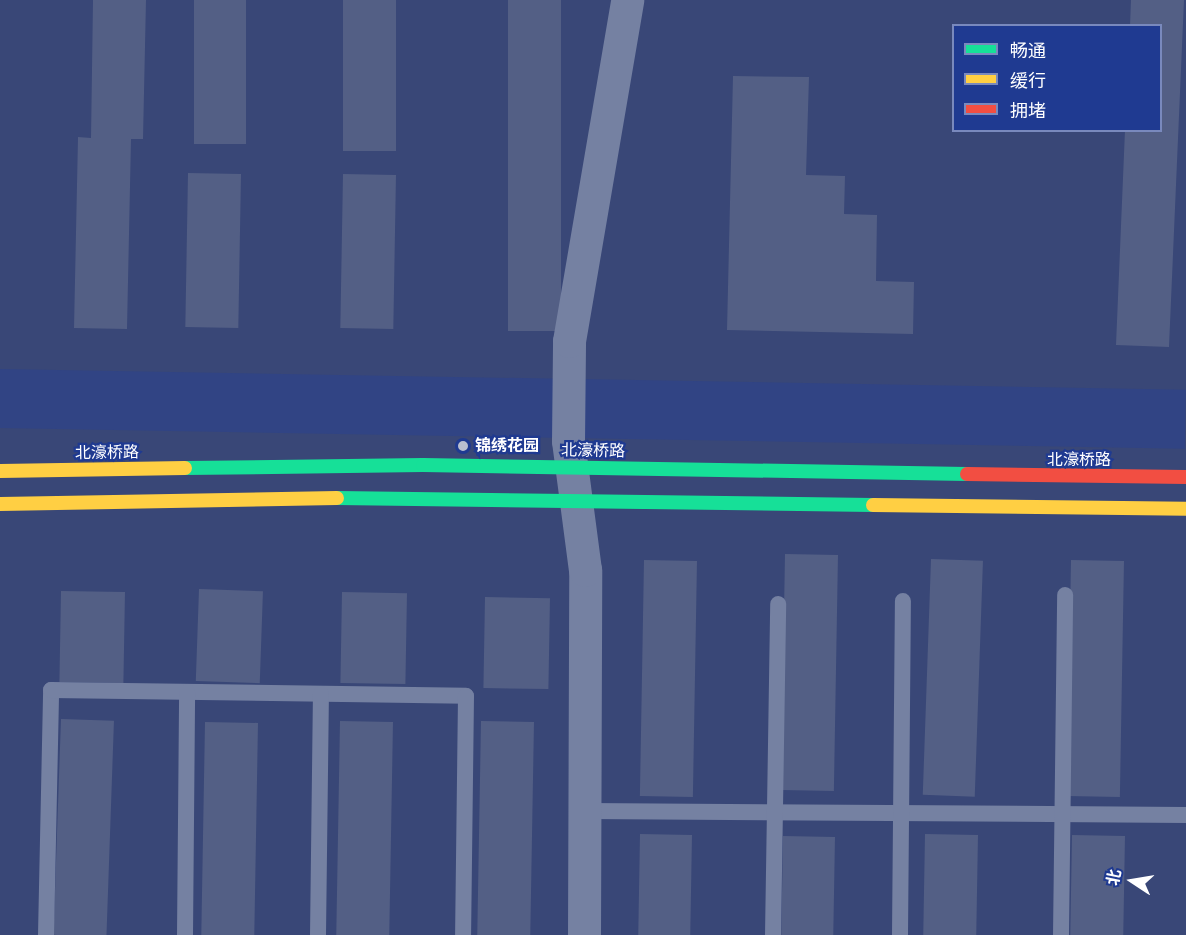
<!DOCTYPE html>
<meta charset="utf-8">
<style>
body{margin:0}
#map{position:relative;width:1186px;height:935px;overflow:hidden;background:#394777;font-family:Montserrat,"Noto Sans SC",sans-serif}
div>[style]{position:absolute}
.water>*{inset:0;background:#314484;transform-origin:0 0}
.building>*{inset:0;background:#535f85;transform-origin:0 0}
.lane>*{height:16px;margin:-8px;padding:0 8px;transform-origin:8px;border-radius:8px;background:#7581a2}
.street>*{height:33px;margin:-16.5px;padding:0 16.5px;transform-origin:16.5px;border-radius:16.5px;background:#7581a2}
.fast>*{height:14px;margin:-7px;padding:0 7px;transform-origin:7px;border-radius:7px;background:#16e098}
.slow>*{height:14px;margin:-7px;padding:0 7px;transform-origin:7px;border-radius:7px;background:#ffcf43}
.jam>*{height:14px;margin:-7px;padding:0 7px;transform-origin:7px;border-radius:7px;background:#f24e42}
.dots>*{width:16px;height:16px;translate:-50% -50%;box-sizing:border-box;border:3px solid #1f3a91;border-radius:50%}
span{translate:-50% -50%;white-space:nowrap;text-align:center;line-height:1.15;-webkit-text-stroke:4.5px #1f3a91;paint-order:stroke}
.poi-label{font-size:16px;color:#fff;font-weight:700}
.left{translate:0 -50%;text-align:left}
.street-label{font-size:16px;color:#fff}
.legend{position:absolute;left:952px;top:24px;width:210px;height:108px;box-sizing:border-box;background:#1f3a91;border:2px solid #7989bd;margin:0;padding:8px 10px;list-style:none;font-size:18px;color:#fff}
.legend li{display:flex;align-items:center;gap:12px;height:30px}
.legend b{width:30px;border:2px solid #7989bd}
.north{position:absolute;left:1102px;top:851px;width:60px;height:60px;-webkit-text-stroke:4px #1f3a91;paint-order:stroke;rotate:282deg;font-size:16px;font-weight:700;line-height:24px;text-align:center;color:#fff}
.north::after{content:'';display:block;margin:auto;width:21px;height:27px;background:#fff;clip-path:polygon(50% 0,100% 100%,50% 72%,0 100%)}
</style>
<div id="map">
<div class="water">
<i style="left:0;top:369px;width:1186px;height:59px;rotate:1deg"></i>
</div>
<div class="building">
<i style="clip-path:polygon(93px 0,146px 0,143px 139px,131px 139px,127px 329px,74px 328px,78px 137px,91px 138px)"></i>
<i style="left:194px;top:0;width:52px;height:144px"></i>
<i style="left:343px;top:0;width:53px;height:151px"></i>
<i style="left:508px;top:0;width:53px;height:331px"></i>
<i style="clip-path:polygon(1131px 0,1184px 0,1169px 347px,1116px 345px,1125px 130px,1160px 130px,1160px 26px,1130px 26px)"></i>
<i style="clip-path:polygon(733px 76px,809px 77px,806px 175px,845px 176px,844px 214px,877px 215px,876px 281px,914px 282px,913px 334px,727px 330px)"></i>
<i style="left:188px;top:173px;width:53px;height:154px;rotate:1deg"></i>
<i style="left:343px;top:174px;width:53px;height:154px;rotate:1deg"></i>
<i style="left:785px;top:554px;width:53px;height:236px;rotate:1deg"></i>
<i style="left:931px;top:559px;width:52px;height:236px;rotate:2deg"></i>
<i style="left:644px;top:560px;width:53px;height:236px;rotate:1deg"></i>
<i style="left:1071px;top:560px;width:53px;height:236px;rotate:1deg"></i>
<i style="left:199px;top:589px;width:64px;height:92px;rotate:2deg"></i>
<i style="left:61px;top:591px;width:64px;height:91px;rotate:1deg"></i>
<i style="left:342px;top:592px;width:65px;height:91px;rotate:1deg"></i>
<i style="left:485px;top:597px;width:65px;height:91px;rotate:1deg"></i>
<i style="left:61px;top:719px;width:53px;height:216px;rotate:2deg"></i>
<i style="left:340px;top:721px;width:53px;height:214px;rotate:1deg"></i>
<i style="left:481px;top:721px;width:53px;height:214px;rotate:1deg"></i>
<i style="left:205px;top:722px;width:53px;height:213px;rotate:1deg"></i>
<i style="left:640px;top:834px;width:52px;height:101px;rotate:1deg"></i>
<i style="left:925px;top:834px;width:53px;height:101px;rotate:1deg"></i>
<i style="left:1072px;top:835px;width:53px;height:100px;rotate:1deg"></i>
<i style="left:783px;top:836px;width:52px;height:99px;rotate:1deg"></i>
</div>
<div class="lane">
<i style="left:586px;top:811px;width:600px;rotate:0.38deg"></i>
<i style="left:46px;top:935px;width:245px;rotate:-88.8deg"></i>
<i style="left:51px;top:690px;width:415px;rotate:0.8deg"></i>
<i style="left:466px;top:696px;width:239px;rotate:90.7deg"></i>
<i style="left:185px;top:935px;width:243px;rotate:-89.5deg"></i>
<i style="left:318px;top:935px;width:241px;rotate:-89.3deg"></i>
<i style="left:773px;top:935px;width:331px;rotate:-89.1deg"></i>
<i style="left:900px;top:935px;width:334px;rotate:-89.5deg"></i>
<i style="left:1061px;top:935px;width:340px;rotate:-89.3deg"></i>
</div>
<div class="street">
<i style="left:584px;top:935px;width:365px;rotate:-89.8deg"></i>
<i style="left:585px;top:570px;width:130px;rotate:-97.5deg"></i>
<i style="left:568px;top:441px;width:100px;rotate:-89.4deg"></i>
<i style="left:569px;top:341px;width:346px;rotate:-80.3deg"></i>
</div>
<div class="fast">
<i style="left:185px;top:468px;width:238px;rotate:-0.7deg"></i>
<i style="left:423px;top:465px;width:544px;rotate:0.95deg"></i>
<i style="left:337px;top:498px;width:536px;rotate:0.75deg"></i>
</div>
<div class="slow">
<i style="left:0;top:471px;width:185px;rotate:-0.9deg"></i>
<i style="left:0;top:504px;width:337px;rotate:-1deg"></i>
<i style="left:873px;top:505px;width:313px;rotate:0.7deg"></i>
</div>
<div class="jam">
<i style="left:967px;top:474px;width:219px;rotate:0.8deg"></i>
</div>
<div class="dots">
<i style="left:463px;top:446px;background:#babfcf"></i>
</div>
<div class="poi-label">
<span class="left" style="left:475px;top:446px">锦绣花园</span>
</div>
<div class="street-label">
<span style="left:593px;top:451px;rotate:1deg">北濠桥路</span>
<span style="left:107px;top:453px;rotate:-1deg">北濠桥路</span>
<span style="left:1079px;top:460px">北濠桥路</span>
</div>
<ul class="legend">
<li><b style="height:8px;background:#16e098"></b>畅通</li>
<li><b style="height:8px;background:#ffcf43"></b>缓行</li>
<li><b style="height:8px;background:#f24e42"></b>拥堵</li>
</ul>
<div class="north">北</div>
</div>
